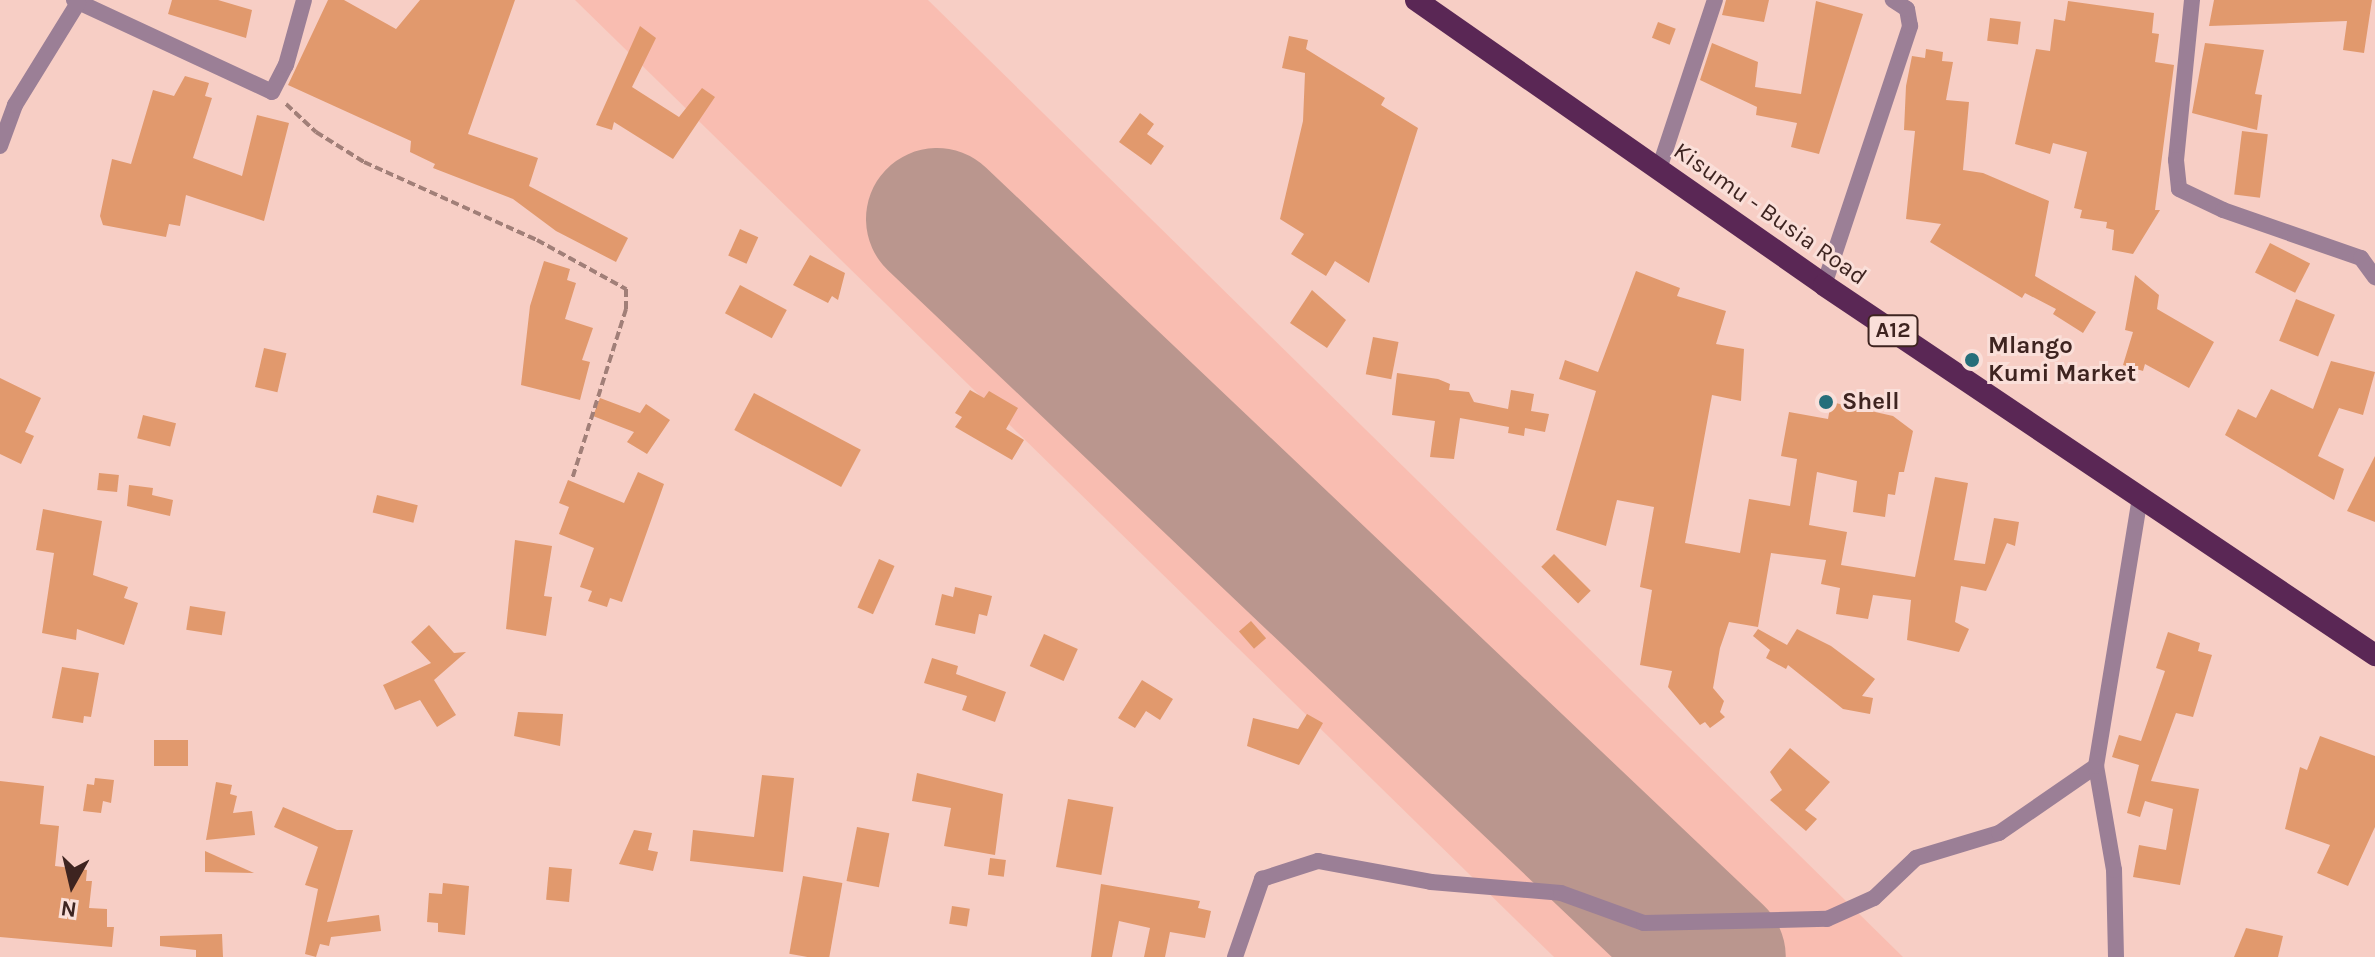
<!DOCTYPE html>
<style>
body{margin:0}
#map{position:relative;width:2375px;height:957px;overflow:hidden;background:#f7cec5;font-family:Karla,sans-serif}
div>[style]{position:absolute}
.built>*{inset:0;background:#f9bdb1}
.runway>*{height:142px;margin:-71px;padding:0 71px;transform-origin:71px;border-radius:71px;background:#ba968e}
.building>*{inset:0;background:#e1996d;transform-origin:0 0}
.path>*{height:4px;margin-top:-2px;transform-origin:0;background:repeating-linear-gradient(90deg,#a17f78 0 8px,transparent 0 12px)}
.minor>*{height:16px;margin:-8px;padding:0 8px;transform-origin:8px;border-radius:8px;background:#9b7f96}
.trunk>*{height:22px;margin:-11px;padding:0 11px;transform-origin:11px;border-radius:11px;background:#5a2755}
.dots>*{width:22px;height:22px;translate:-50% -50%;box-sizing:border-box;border:4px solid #fadfd9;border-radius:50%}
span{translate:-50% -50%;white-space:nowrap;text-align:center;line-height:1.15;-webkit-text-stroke:6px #fadfd9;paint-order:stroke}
.shield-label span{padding:2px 6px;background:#fadfd9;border:2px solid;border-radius:6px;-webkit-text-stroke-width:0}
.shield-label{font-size:22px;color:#3e2420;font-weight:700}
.street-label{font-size:24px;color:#3e2420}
.poi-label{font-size:24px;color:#3e2420;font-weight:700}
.left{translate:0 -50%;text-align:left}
.north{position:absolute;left:32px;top:845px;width:80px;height:80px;-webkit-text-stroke:6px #fadfd9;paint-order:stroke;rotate:188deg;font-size:22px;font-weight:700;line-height:32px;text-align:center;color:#3e2420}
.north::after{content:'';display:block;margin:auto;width:28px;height:36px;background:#3e2420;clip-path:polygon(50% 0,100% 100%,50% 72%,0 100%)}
</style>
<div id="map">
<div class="built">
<i style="clip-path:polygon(575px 0,928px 0,1903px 957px,1554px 957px)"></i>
</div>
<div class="runway">
<i style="left:937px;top:219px;width:1072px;rotate:43.49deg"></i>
</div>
<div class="building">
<i style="clip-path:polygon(172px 0,218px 0,252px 10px,246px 38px,168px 14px)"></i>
<i style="clip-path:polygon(328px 0,344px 0,396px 29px,420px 0,515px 0,468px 134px,538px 158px,529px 186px,628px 238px,616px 262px,556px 231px,513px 199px,433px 168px,435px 164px,410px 152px,411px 141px,288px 85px)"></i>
<i style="clip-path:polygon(1726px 0,1769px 0,1764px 22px,1722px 15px)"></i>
<i style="clip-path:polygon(2214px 0,2372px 0,2364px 53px,2343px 50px,2347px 21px,2209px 26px)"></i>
<i style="clip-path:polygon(1816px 1px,1863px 14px,1819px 154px,1791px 147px,1797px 123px,1756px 115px,1757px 107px,1700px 80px,1712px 43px,1758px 62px,1755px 87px,1801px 94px)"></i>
<i style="clip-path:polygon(2068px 1px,2154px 13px,2152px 33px,2159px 34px,2155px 62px,2174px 65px,2155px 210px,2160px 210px,2133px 254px,2112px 250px,2114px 230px,2106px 228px,2107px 222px,2080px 218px,2082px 210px,2074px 208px,2087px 152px,2053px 143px,2050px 154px,2015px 144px,2036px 49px,2050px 51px,2054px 19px,2065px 21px)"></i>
<i style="left:1990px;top:18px;width:31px;height:23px;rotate:7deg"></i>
<i style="left:1658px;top:22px;width:19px;height:17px;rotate:21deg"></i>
<i style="clip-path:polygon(640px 26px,656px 38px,632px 87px,679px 117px,702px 88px,715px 97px,673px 159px,614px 122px,612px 130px,596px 125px)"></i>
<i style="clip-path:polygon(1289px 36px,1308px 40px,1306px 49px,1385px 98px,1381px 105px,1418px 128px,1369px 283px,1335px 261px,1326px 276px,1291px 254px,1304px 234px,1280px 219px,1303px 121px,1305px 73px,1282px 68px)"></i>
<i style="clip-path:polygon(2205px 43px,2264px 50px,2255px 94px,2262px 95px,2257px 130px,2192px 113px)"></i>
<i style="clip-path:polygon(1926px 49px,1943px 52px,1942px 61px,1953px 62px,1946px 100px,1969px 102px,1963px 170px,1983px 173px,2049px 201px,2035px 276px,2096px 312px,2083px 333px,2053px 314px,2056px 309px,2025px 293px,2022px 298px,1930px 242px,1941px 224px,1906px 219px,1915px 131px,1904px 130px,1906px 86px,1912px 56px,1925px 58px)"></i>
<i style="clip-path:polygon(185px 76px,209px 83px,205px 96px,212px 98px,193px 158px,242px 176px,257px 115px,289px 123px,264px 221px,186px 195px,180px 226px,169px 224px,166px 237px,103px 225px,100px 216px,112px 159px,131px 164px,153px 90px,174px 96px)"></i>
<i style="clip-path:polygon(1140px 113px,1154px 124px,1147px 134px,1164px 146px,1151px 165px,1119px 142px)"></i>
<i style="left:2242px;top:131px;width:26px;height:64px;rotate:7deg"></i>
<i style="left:740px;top:229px;width:20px;height:29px;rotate:24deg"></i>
<i style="left:2270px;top:243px;width:45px;height:33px;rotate:27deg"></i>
<i style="clip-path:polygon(810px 255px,845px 273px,838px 300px,832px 296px,828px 303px,793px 285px)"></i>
<i style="clip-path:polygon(544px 261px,570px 269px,567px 280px,576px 283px,565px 319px,593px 328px,582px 360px,590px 362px,580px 400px,521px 385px,530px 306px)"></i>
<i style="clip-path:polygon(1636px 271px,1680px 288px,1677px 296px,1726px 311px,1716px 344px,1744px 349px,1741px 401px,1712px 395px,1685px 543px,1740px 553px,1749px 499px,1790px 506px,1797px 459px,1781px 456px,1789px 412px,1828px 419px,1831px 402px,1893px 416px,1913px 431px,1904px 472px,1899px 472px,1895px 495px,1888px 494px,1885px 517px,1853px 512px,1857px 481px,1817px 472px,1809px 525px,1847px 532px,1841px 565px,1915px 577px,1935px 477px,1968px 483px,1954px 560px,1985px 564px,1994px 518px,2019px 522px,2015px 546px,2007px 543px,1986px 591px,1961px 586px,1955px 622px,1969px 629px,1959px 652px,1907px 640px,1911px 600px,1873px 595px,1868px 619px,1836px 614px,1840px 588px,1821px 584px,1826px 560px,1771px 553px,1758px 627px,1729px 622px,1720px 648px,1713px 688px,1724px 701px,1720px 712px,1725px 717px,1710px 728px,1705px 722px,1700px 725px,1668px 687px,1672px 671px,1640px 665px,1652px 590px,1640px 587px,1654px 507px,1617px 500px,1606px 546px,1556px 530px,1596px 391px,1559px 379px,1565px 360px,1598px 372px)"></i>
<i style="clip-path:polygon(2135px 275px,2159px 295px,2157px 309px,2214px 342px,2189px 388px,2145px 364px,2143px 371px,2123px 365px,2133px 332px,2125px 330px)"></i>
<i style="left:740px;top:285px;width:53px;height:32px;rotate:28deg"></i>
<i style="clip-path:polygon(1312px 290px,1346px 320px,1327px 348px,1290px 323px)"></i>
<i style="left:2296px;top:299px;width:42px;height:45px;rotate:22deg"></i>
<i style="left:1373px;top:337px;width:26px;height:38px;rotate:11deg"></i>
<i style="left:264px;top:348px;width:23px;height:40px;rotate:13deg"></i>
<i style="clip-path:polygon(2331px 361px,2375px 372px,2363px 415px,2339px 408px,2318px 456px,2344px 469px,2334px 500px,2225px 435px,2238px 409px,2256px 418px,2271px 389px,2313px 409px)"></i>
<i style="clip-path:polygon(1397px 373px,1438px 379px,1450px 384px,1449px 390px,1469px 392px,1474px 402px,1508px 409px,1511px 390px,1534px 394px,1531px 411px,1549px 414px,1545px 432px,1525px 428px,1524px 436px,1508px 433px,1509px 427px,1460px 418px,1454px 459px,1430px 457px,1435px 421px,1392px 415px)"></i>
<i style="clip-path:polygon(0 378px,41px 398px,25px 432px,34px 436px,21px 464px,0 454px)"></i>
<i style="clip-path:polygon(970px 390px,984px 398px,989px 391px,1018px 408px,1006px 429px,1024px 440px,1012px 460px,955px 427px,962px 417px,955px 413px)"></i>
<i style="left:754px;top:393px;width:121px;height:42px;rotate:28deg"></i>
<i style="clip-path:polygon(600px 398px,640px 413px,646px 404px,670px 420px,647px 454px,627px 442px,634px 432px,593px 416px)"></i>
<i style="left:143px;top:415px;width:34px;height:24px;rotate:14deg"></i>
<i style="clip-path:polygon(2375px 456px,2375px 522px,2347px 511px)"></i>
<i style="clip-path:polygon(638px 472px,664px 484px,622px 602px,610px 598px,607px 607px,588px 601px,592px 591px,580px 587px,594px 548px,559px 534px,569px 507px,559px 503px,568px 480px,624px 503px)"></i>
<i style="left:99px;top:473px;width:20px;height:17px;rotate:6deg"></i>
<i style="clip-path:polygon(129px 485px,153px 488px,152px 495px,173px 500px,170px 516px,127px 506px)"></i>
<i style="left:377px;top:495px;width:42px;height:18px;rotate:14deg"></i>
<i style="clip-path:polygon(43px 509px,102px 521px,93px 575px,128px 587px,124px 598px,138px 603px,124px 645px,77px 629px,76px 640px,42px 633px,54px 553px,36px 550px)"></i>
<i style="clip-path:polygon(515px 540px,552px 546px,544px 596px,552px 597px,546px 636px,506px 629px)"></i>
<i style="left:1554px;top:554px;width:52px;height:18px;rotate:45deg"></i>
<i style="left:879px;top:559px;width:17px;height:53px;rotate:24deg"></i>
<i style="clip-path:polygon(955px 587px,992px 596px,987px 616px,979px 614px,975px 634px,935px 625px,942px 594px,953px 597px)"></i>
<i style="left:190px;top:606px;width:36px;height:24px;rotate:9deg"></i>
<i style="left:1251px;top:621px;width:23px;height:16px;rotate:49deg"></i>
<i style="clip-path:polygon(429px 625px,454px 653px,466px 652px,434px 680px,456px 715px,437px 727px,420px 700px,395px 710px,383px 685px,431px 663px,411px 642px)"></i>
<i style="clip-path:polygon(1758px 629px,1787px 645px,1797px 629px,1831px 646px,1875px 679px,1862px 696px,1873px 698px,1870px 714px,1843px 709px,1788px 665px,1786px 669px,1766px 658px,1770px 650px,1753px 636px)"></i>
<i style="clip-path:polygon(2168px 632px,2200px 643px,2198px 651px,2212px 655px,2193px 717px,2176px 713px,2151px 781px,2199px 789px,2180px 885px,2133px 877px,2139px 845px,2166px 850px,2173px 809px,2145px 801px,2140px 817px,2127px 813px,2139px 765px,2112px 757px,2119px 735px,2141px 741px,2165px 671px,2156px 668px)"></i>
<i style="left:1044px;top:634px;width:37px;height:35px;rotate:24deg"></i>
<i style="clip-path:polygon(932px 658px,958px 666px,956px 674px,1006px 692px,995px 722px,962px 710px,967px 696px,924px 683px)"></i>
<i style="clip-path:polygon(62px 667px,99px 673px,91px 717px,84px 716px,83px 723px,52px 718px)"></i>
<i style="clip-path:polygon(1142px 680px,1173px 699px,1160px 720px,1146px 711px,1135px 728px,1118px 718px)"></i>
<i style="clip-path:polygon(518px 712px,563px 714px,560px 746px,514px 736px)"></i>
<i style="clip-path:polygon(1307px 714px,1323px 723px,1299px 765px,1247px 746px,1253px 718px,1298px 729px)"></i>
<i style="clip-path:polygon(2320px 736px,2375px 756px,2375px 827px,2348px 886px,2317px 873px,2330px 845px,2285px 829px,2300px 767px,2307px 770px)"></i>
<i style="left:154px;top:740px;width:34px;height:26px"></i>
<i style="clip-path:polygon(1790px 748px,1830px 782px,1805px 810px,1817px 819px,1806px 831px,1770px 800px,1782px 790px,1770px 772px)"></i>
<i style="clip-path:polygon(917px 773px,1003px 794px,995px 855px,944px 846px,951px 808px,912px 801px)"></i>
<i style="clip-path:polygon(762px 775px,794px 778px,783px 872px,690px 861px,693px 830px,754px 837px)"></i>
<i style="clip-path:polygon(95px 778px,114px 780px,111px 803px,103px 801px,101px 813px,83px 811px,87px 784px,94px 785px)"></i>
<i style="clip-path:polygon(0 781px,44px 786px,40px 824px,59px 826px,55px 866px,87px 870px,86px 881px,92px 881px,89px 908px,107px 909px,107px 927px,114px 927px,112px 947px,0 937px)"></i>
<i style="clip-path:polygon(216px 782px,232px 785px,230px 794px,237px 796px,233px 813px,252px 811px,255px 835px,206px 840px)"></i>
<i style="left:1068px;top:799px;width:46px;height:69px;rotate:10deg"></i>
<i style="clip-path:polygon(283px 807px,337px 830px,353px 830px,327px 922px,379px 915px,381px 931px,331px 937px,329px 946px,320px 944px,316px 957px,305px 954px,318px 889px,305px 885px,318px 847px,274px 827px)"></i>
<i style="left:857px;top:827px;width:33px;height:55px;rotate:11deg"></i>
<i style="clip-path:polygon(634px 830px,652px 833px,648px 850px,658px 852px,653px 871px,619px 864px)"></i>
<i style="clip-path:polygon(205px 851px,254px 873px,205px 872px)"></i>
<i style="left:990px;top:858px;width:16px;height:17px;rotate:7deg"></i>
<i style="left:549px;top:867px;width:23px;height:33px;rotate:5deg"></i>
<i style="left:803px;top:876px;width:40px;height:79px;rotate:10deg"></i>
<i style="clip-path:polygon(443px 883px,469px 886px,465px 935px,438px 932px,438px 923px,427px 922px,429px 893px,442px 894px)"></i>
<i style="clip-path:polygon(1101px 884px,1200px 901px,1198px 908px,1211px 911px,1205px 938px,1170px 932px,1165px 957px,1144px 957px,1150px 928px,1119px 921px,1112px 957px,1091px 957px)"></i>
<i style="left:952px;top:906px;width:18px;height:18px;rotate:9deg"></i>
<i style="clip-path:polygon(2246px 928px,2283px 936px,2278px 957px,2234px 957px)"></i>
<i style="clip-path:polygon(222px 934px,223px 957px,196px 957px,196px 950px,160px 946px,160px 936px)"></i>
</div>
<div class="path">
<i style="left:286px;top:104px;width:41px;rotate:43deg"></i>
<i style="left:316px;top:132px;width:57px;rotate:32deg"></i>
<i style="left:364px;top:162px;width:190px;rotate:24.3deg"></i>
<i style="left:537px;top:240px;width:102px;rotate:28.8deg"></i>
<i style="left:626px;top:289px;width:20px;rotate:90deg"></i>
<i style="left:626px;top:309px;width:178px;rotate:107.6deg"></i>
</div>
<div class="minor">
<i style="left:74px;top:0;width:218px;rotate:24.9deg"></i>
<i style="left:272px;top:92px;width:30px;rotate:-63deg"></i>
<i style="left:286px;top:65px;width:67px;rotate:-74.5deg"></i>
<i style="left:2192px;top:0;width:161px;rotate:95.7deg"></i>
<i style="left:2176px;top:160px;width:29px;rotate:84deg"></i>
<i style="left:2179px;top:189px;width:49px;rotate:25.5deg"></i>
<i style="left:2223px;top:210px;width:146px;rotate:19.2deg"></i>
<i style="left:2361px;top:258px;width:24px;rotate:54deg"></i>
<i style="left:0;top:146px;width:44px;rotate:-69.9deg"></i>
<i style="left:15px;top:105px;width:120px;rotate:-58.3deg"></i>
<i style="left:1659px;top:169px;width:178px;rotate:-71.7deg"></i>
<i style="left:1824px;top:285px;width:273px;rotate:-71.6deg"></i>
<i style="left:1910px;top:26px;width:17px;rotate:-100deg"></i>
<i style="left:1907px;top:9px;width:17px;rotate:-147deg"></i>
<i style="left:1235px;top:957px;width:83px;rotate:-70.9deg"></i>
<i style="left:1262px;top:879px;width:59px;rotate:-17.8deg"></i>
<i style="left:1318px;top:861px;width:115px;rotate:10.5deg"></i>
<i style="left:1431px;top:882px;width:130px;rotate:4.8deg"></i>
<i style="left:1561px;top:893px;width:88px;rotate:19.9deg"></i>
<i style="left:1644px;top:923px;width:183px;rotate:-1.3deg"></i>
<i style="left:1827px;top:919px;width:51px;rotate:-24.1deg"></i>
<i style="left:1874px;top:898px;width:58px;rotate:-43.6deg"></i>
<i style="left:1916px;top:858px;width:87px;rotate:-16.8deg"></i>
<i style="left:1999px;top:833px;width:118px;rotate:-34.6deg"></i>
<i style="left:2116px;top:957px;width:87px;rotate:-91.3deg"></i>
<i style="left:2114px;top:870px;width:106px;rotate:-99.8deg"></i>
<i style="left:2096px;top:766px;width:274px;rotate:-80.7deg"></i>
</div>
<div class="trunk">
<i style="left:1416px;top:0;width:498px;rotate:34.9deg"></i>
<i style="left:1824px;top:285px;width:664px;rotate:33.88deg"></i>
</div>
<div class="dots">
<i style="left:1972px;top:360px;background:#266e7a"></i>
<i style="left:1826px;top:402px;background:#266e7a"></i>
</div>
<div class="shield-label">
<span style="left:1893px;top:331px">A12</span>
</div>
<div class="street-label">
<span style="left:1770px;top:214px;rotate:35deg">Kisumu - Busia Road</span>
</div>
<div class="poi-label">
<span class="left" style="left:1988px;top:360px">Mlango<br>Kumi Market</span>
<span class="left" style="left:1842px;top:402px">Shell</span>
</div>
<div class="north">N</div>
</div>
